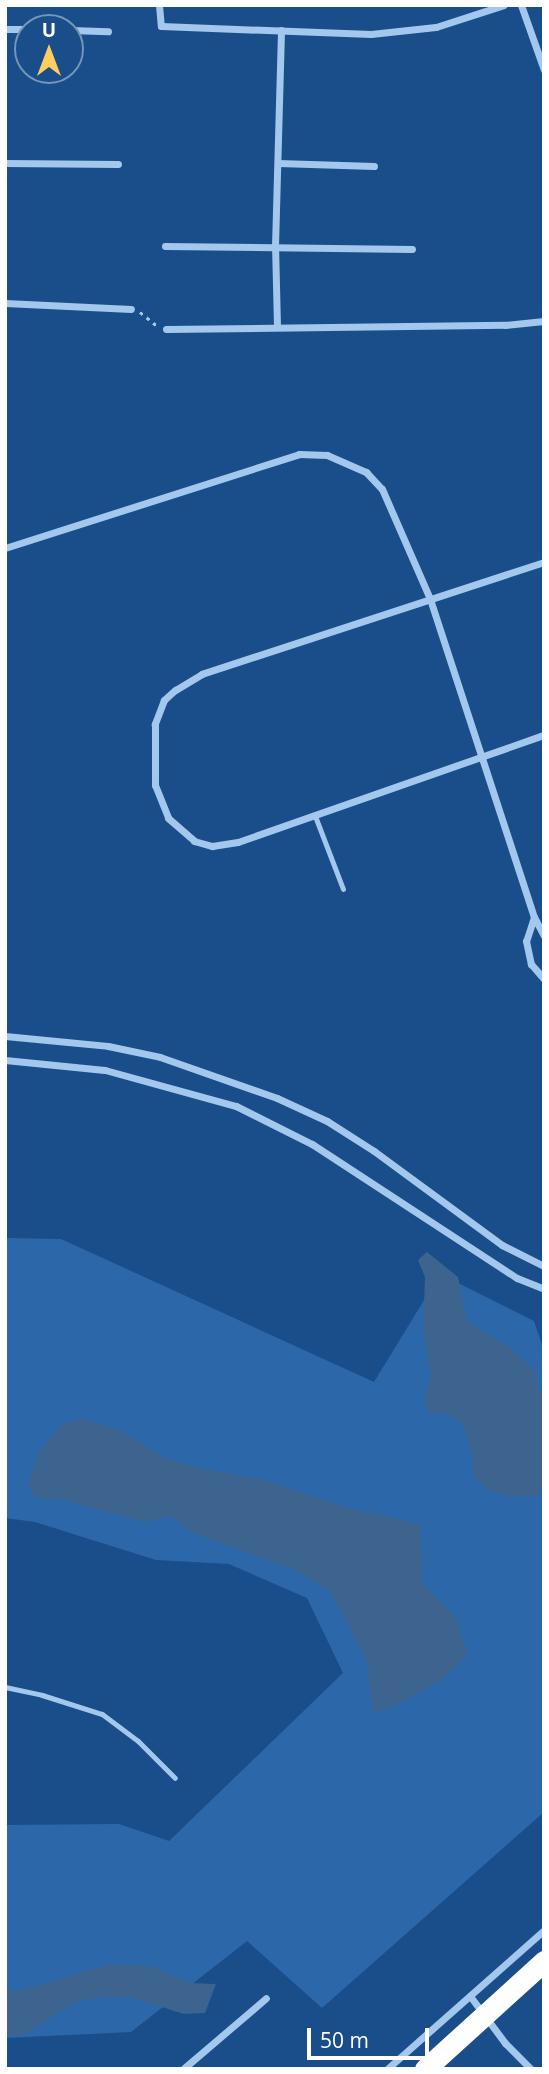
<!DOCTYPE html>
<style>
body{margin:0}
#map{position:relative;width:549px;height:2074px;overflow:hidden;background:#194e8a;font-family:"Open Sans",sans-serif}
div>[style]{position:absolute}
.green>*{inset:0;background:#2c68a9}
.water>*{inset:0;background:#3d648f}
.path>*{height:2.5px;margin-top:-1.25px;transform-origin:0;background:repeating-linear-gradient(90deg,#a3c7ed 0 3.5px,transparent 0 8.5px)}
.lane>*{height:5px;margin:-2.5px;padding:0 2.5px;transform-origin:2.5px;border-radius:2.5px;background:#a3c7ed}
.street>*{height:7px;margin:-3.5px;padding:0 3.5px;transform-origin:3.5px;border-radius:3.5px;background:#a3c7ed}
.highway>*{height:21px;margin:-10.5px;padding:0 10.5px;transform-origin:10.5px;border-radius:10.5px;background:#fff}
span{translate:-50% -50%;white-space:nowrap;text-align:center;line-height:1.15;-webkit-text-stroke:6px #194e8a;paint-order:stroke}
.frame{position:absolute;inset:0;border:7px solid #fff;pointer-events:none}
.north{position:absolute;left:14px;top:14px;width:70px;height:70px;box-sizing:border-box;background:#194e8a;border:2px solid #7595b9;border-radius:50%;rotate:0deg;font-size:19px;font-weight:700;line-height:28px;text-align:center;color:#fff}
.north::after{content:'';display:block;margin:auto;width:24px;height:32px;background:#ffcc5f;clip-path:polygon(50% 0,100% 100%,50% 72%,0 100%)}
.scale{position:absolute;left:307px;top:2028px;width:122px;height:32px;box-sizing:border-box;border:4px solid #fff;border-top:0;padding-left:9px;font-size:21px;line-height:24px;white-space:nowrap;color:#fff;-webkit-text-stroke:5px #194e8a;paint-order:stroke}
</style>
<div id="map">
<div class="green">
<i style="clip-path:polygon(5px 1238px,61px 1239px,374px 1382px,440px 1274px,534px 1321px,544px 1351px,544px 1812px,322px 2008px,247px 1941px,131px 2032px,5px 2038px,5px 1825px,119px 1824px,169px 1841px,343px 1673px,307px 1598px,229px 1564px,156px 1560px,35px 1522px,5px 1518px)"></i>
</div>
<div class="water">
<i style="clip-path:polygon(427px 1252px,458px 1277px,467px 1321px,510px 1348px,535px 1370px,544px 1406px,544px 1495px,515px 1497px,489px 1491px,474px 1477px,471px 1448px,461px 1422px,446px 1413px,431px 1414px,424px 1403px,431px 1374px,423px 1331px,425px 1277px,418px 1260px)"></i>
<i style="clip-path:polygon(83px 1418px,120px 1430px,167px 1459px,203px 1469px,261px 1479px,348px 1508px,420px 1524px,423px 1584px,455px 1616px,468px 1655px,443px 1679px,397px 1705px,374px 1713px,366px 1658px,330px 1591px,294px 1569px,193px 1533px,171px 1516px,144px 1522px,64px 1500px,34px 1497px,28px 1484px,40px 1451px,63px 1423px)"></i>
<i style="clip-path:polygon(112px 1964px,154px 1967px,190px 1983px,216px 1984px,205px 2013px,184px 2014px,133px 1998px,106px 1996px,73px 2003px,21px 2037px,5px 2034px,5px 1990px,17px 1991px)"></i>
</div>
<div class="path">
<i style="left:140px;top:312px;width:22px;rotate:39deg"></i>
</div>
<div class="lane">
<i style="left:315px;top:816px;width:78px;rotate:69deg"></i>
<i style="left:5px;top:1687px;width:38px;rotate:12deg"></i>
<i style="left:42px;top:1695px;width:63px;rotate:17.6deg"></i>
<i style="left:102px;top:1714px;width:45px;rotate:36.9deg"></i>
<i style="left:138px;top:1741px;width:52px;rotate:45deg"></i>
</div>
<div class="street">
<i style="left:159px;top:5px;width:21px;rotate:85deg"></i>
<i style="left:161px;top:26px;width:210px;rotate:2.2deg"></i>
<i style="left:371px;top:34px;width:65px;rotate:-6.1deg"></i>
<i style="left:436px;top:27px;width:71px;rotate:-17.9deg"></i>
<i style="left:521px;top:5px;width:69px;rotate:70.5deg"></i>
<i style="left:5px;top:29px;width:23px"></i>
<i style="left:70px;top:30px;width:38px;rotate:2deg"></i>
<i style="left:5px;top:163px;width:113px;rotate:0.5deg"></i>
<i style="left:278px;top:163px;width:96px;rotate:1.8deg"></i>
<i style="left:165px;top:246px;width:247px;rotate:0.7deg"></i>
<i style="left:5px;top:303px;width:126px;rotate:2.7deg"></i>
<i style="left:277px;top:326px;width:80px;rotate:-91.4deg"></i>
<i style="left:275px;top:246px;width:216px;rotate:-88.4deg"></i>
<i style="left:166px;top:329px;width:339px;rotate:-0.7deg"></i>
<i style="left:505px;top:325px;width:39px;rotate:-6deg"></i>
<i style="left:5px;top:548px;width:309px;rotate:-17.7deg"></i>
<i style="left:299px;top:454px;width:28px;rotate:2deg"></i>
<i style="left:327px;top:455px;width:43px;rotate:23.6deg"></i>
<i style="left:366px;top:472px;width:23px;rotate:47deg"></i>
<i style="left:382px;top:489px;width:120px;rotate:66.4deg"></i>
<i style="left:430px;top:599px;width:335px;rotate:71.9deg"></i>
<i style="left:534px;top:917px;width:21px;rotate:62deg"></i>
<i style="left:544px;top:562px;width:360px;rotate:161.9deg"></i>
<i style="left:202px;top:674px;width:31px;rotate:149deg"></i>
<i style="left:175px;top:690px;width:15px;rotate:138deg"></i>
<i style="left:164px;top:700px;width:26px;rotate:111deg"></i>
<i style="left:155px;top:724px;width:61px;rotate:90deg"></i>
<i style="left:155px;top:785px;width:35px;rotate:68deg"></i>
<i style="left:168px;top:818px;width:35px;rotate:41deg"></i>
<i style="left:194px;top:841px;width:19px;rotate:16deg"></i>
<i style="left:212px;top:846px;width:26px;rotate:-9deg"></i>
<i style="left:238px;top:842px;width:324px;rotate:-19.3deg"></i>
<i style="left:534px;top:917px;width:25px;rotate:108deg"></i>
<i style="left:526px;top:941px;width:24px;rotate:78deg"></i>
<i style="left:531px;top:964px;width:20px;rotate:49deg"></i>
<i style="left:5px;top:1036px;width:103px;rotate:5.5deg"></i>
<i style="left:108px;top:1046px;width:53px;rotate:11.9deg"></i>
<i style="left:160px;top:1057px;width:124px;rotate:19.3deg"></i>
<i style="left:277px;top:1098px;width:55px;rotate:24.7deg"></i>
<i style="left:327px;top:1121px;width:56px;rotate:32.6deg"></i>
<i style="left:374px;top:1151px;width:159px;rotate:36.3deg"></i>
<i style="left:502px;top:1245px;width:47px;rotate:26.6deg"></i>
<i style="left:5px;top:1060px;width:100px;rotate:5.7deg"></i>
<i style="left:105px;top:1070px;width:136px;rotate:15.4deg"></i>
<i style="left:236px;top:1106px;width:85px;rotate:26.6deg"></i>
<i style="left:312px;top:1144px;width:245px;rotate:33.2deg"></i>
<i style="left:517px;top:1278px;width:29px;rotate:22deg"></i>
<i style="left:470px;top:1996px;width:59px;rotate:53.3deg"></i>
<i style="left:505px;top:2043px;width:37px;rotate:45deg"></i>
<i style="left:183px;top:2069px;width:109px;rotate:-40.5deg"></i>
<i style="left:387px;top:2069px;width:210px;rotate:-41.5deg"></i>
</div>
<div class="highway">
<i style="left:425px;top:2069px;width:161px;rotate:-42.2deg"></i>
</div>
<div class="frame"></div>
<div class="north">U</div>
<div class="scale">50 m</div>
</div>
